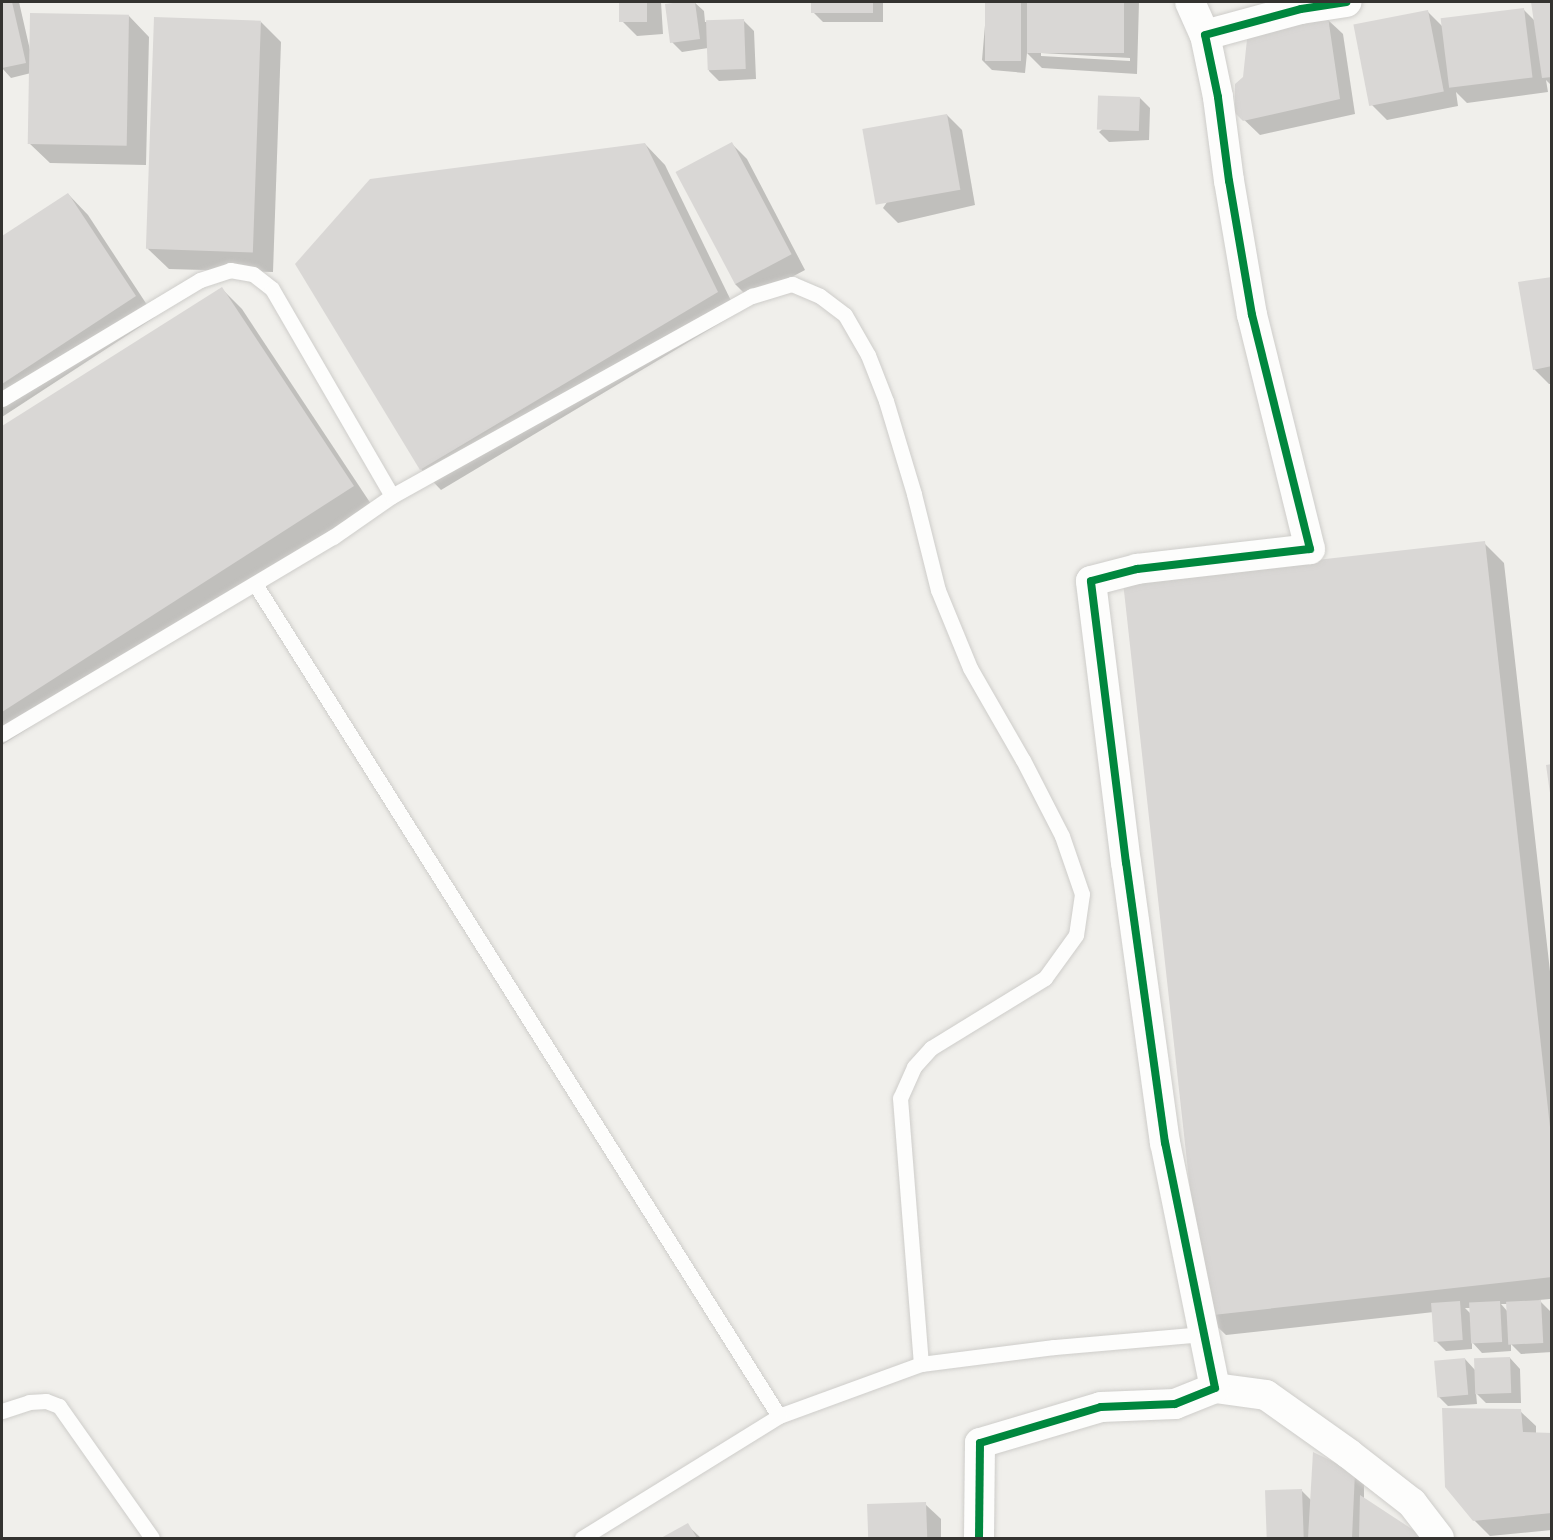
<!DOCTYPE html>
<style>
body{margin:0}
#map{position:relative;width:1553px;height:1540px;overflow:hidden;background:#f0efeb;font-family:Figtree,sans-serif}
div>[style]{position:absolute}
.shadow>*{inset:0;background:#0003}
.building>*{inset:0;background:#d9d7d5;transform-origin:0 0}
.roads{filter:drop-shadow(0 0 2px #cecdca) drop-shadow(0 0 2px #cecdca)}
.service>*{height:15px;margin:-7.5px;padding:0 7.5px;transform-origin:7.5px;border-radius:7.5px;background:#fdfdfc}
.minor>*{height:30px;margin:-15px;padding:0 15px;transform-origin:15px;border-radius:15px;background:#fdfdfc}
.cycleway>*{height:8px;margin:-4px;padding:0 4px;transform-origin:4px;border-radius:4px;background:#00873e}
span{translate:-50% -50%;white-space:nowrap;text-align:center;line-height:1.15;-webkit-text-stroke:4.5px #fffdf8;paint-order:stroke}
.frame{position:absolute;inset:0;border:3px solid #343330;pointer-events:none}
</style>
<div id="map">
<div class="shadow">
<i style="clip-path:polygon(2px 2px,19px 2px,30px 50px,129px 16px,149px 37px,146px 165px,50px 163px,29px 143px,31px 73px,11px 78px,2px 68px)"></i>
<i style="clip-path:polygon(621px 2px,661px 2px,663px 34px,637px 36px,622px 21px)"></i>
<i style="clip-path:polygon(694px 2px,704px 11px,705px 22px,744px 21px,754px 31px,756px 79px,719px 81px,709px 71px,708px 48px,682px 52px,672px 42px,667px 5px)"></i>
<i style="clip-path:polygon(813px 2px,883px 2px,883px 22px,823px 22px,813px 12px)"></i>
<i style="clip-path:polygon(evenodd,987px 2px,1139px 2px,1137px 74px,1042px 68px,1027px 53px,1025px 73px,992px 70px,982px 60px,987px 2px,1041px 53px,1130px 58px,1130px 61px,1041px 56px,1041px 53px)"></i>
<i style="clip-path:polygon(1533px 2px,1552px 2px,1552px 86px,1546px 80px,1548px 92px,1467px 103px,1456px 92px,1458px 106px,1387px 120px,1372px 105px,1428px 12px,1444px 28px,1524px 10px,1535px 21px)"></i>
<i style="clip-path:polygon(1327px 19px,1343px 34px,1355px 114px,1260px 135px,1236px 112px)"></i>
<i style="clip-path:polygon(261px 22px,281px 42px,273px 272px,169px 269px,148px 249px)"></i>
<i style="clip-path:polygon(1140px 98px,1150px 108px,1149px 140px,1109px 142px,1099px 132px)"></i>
<i style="clip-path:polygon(947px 115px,962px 130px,975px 205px,898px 223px,883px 208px)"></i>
<i style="clip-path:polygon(645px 144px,665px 165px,737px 313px,441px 490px,421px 469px)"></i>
<i style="clip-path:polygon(732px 144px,747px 159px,805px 270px,750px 299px,735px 284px)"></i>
<i style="clip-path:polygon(68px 194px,88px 215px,155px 317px,2px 417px,2px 238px)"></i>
<i style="clip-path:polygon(1552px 278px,1552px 384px,1549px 384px,1534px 369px)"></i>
<i style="clip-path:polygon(222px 289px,242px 309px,373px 507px,2px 745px,2px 428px)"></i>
<i style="clip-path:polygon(evenodd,1484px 543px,1504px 563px,1552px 989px,1552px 1352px,1521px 1354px,1511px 1344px,1511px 1351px,1482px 1353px,1472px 1342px,1472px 1349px,1446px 1351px,1436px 1341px,1434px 1312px,1226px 1335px,1205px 1315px,1484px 543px,1550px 1299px,1551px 1312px,1539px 1300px,1550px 1299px,1484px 543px,1501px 1304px,1508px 1304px,1508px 1312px,1501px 1304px,1484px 543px,1465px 1308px,1470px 1308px,1471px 1314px,1465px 1308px)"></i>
<i style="clip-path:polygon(1510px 1358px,1520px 1369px,1521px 1403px,1486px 1403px,1476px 1393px,1477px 1404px,1448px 1406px,1438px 1396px,1465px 1359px,1475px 1370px)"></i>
<i style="clip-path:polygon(1520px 1411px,1536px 1426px,1536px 1434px,1552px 1434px,1552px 1530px,1490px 1536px,1474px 1520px)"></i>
<i style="clip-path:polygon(1354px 1473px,1364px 1483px,1364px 1500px,1424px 1538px,1268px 1538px,1266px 1492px,1302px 1491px,1312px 1501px)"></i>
<i style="clip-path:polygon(925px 1504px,941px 1519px,941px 1538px,869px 1538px,868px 1506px)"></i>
<i style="clip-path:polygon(687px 1525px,701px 1538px,664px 1538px)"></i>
</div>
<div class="building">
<i style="clip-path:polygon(2px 2px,12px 2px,26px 63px,2px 68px)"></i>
<i style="left:619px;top:2px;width:28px;height:20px"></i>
<i style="clip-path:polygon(681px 2px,695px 2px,700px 39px,670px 43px,665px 4px)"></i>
<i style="left:811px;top:2px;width:62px;height:11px"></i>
<i style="left:985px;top:2px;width:36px;height:59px"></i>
<i style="left:1027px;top:2px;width:97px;height:51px"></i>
<i style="clip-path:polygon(1531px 2px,1552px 2px,1552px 77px,1542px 78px)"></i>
<i style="left:1524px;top:8px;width:70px;height:84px;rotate:83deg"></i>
<i style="left:1428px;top:10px;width:83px;height:76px;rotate:79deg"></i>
<i style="left:30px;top:13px;width:99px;height:131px;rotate:1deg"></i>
<i style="left:154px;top:17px;width:107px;height:232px;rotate:2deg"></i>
<i style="clip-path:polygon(1328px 17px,1340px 99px,1243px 121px,1235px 113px,1235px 84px,1243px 77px,1248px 30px)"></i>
<i style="left:744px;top:19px;width:50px;height:38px;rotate:88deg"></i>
<i style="left:1140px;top:97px;width:34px;height:42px;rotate:92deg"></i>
<i style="left:947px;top:114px;width:77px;height:86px;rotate:80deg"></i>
<i style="left:732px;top:142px;width:127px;height:64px;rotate:62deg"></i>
<i style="clip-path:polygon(645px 143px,718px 292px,420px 470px,295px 264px,370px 179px)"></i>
<i style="clip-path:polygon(68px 193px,136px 296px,2px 384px,2px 236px)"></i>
<i style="clip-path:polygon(1552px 277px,1552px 366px,1533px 370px,1518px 282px)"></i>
<i style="clip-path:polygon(222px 287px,354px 486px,2px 712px,2px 426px)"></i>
<i style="clip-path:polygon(1485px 541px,1552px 1145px,1552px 1277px,1204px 1316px,1123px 582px)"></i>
<i style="clip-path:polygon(1552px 764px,1552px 793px,1550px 793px,1546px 765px)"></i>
<i style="left:1541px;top:1300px;width:43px;height:35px;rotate:87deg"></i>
<i style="left:1460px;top:1301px;width:39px;height:29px;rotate:86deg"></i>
<i style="left:1500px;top:1301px;width:41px;height:31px;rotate:87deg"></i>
<i style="left:1510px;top:1357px;width:36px;height:36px;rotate:88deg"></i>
<i style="left:1465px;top:1358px;width:37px;height:31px;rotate:85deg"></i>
<i style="clip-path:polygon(1442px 1408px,1521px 1409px,1523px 1432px,1552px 1433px,1552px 1513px,1473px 1521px,1445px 1487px)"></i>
<i style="clip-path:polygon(1313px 1452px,1355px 1472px,1352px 1538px,1308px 1538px)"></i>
<i style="left:1302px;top:1489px;width:49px;height:37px;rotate:88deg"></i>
<i style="clip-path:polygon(1360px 1495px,1424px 1537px,1424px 1538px,1359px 1538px)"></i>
<i style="left:926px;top:1502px;width:36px;height:59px;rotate:88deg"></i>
<i style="clip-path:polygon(688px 1523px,697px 1538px,661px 1538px)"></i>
</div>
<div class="roads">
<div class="service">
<i style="left:2px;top:399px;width:231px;rotate:-31deg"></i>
<i style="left:200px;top:280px;width:32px;rotate:-18deg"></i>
<i style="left:230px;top:270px;width:23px;rotate:10deg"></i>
<i style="left:253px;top:274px;width:24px;rotate:38deg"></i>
<i style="left:272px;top:289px;width:239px;rotate:59.9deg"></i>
<i style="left:255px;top:584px;width:983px;rotate:57.8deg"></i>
<i style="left:2px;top:734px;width:385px;rotate:-30.8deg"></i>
<i style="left:333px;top:537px;width:72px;rotate:-34.8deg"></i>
<i style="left:392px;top:496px;width:412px;rotate:-29.1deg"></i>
<i style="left:752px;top:296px;width:42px;rotate:-16.7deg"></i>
<i style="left:792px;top:284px;width:30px;rotate:23deg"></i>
<i style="left:820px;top:296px;width:31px;rotate:37deg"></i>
<i style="left:845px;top:315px;width:46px;rotate:60.1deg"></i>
<i style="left:868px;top:355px;width:49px;rotate:68.6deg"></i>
<i style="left:886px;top:401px;width:97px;rotate:73.2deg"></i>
<i style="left:914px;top:494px;width:99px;rotate:76deg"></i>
<i style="left:938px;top:590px;width:84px;rotate:67.7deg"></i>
<i style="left:970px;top:668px;width:106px;rotate:60.1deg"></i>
<i style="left:1023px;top:760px;width:85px;rotate:62.8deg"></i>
<i style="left:1062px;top:836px;width:61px;rotate:71deg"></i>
<i style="left:1082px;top:894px;width:41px;rotate:98.3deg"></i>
<i style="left:1076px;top:935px;width:53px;rotate:125.8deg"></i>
<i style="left:1045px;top:978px;width:134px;rotate:148.4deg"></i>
<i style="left:931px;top:1048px;width:25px;rotate:132deg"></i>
<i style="left:914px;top:1067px;width:34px;rotate:114deg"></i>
<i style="left:900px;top:1098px;width:267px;rotate:85.5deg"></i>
<i style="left:921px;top:1364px;width:151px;rotate:159.9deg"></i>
<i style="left:779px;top:1416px;width:232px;rotate:148.2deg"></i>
<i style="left:921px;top:1364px;width:134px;rotate:-7.3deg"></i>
<i style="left:1054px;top:1347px;width:151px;rotate:-5deg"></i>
<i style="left:2px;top:1411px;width:28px;rotate:-18deg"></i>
<i style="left:29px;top:1402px;width:17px;rotate:-3deg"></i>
<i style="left:46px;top:1401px;width:14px;rotate:21deg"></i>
<i style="left:59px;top:1406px;width:161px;rotate:54.8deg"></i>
</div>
<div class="minor">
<i style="left:1190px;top:2px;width:36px;rotate:66deg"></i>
<i style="left:1215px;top:1388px;width:51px;rotate:7.8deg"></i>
<i style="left:1266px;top:1395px;width:102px;rotate:35.4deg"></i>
<i style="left:1349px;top:1454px;width:80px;rotate:37.9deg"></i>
<i style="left:1412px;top:1503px;width:44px;rotate:52.4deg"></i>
<i style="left:979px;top:1538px;width:95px;rotate:-89.4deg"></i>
<i style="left:980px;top:1443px;width:126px;rotate:-16.6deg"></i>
<i style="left:1101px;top:1407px;width:74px;rotate:-2.3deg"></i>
<i style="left:1175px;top:1404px;width:43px;rotate:-21.8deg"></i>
<i style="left:1215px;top:1388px;width:250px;rotate:-101.5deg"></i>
<i style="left:1165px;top:1143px;width:283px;rotate:-97.9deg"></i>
<i style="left:1126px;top:863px;width:284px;rotate:-97.1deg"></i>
<i style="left:1091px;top:581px;width:48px;rotate:-14.6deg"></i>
<i style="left:1137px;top:569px;width:174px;rotate:-6.6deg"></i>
<i style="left:1310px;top:549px;width:241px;rotate:-103.9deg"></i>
<i style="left:1252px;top:315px;width:136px;rotate:-99.7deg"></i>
<i style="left:1229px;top:181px;width:85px;rotate:-97.5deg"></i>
<i style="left:1218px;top:97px;width:63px;rotate:-101.8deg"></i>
<i style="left:1205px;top:35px;width:99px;rotate:-15.2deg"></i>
<i style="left:1301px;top:9px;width:46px;rotate:-8.8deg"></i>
</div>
</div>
<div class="cycleway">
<i style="left:979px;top:1538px;width:95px;rotate:-89.4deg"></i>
<i style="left:980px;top:1443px;width:126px;rotate:-16.6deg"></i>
<i style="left:1101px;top:1407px;width:74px;rotate:-2.3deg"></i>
<i style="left:1175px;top:1404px;width:43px;rotate:-21.8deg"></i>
<i style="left:1215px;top:1388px;width:250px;rotate:-101.5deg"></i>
<i style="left:1165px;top:1143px;width:283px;rotate:-97.9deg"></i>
<i style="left:1126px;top:863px;width:284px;rotate:-97.1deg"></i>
<i style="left:1091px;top:581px;width:48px;rotate:-14.6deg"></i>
<i style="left:1137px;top:569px;width:174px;rotate:-6.6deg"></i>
<i style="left:1310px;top:549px;width:241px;rotate:-103.9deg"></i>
<i style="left:1252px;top:315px;width:136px;rotate:-99.7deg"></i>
<i style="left:1229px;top:181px;width:85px;rotate:-97.5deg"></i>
<i style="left:1218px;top:97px;width:63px;rotate:-101.8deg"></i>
<i style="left:1205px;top:35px;width:99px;rotate:-15.2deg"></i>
<i style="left:1301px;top:9px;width:46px;rotate:-8.8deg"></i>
</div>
<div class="frame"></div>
</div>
